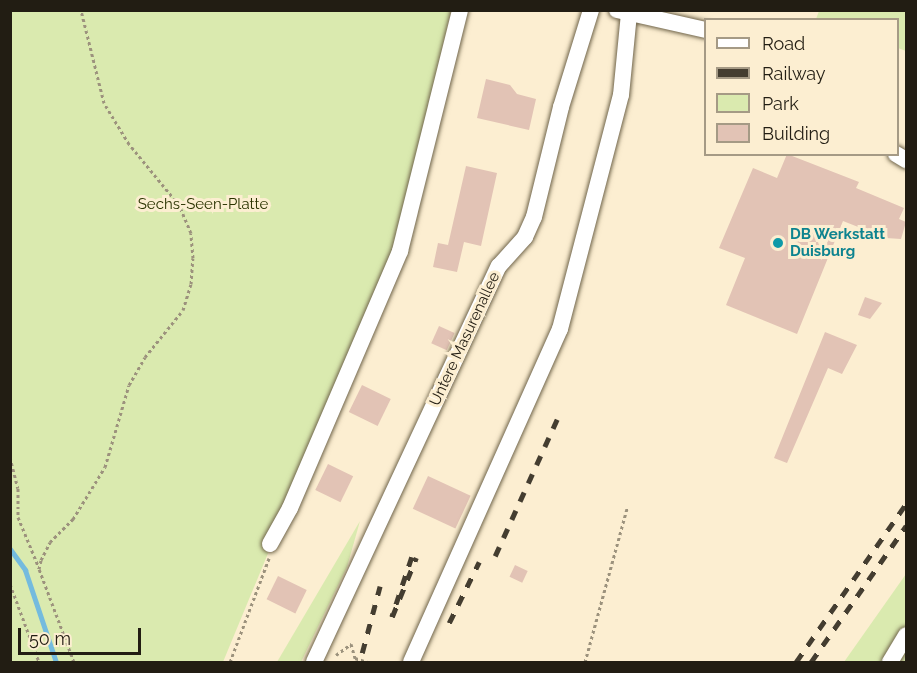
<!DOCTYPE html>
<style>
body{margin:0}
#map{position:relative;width:917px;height:673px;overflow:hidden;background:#fceed1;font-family:Raleway,sans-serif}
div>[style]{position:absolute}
.green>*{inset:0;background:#daeaaf}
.stream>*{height:5px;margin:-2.5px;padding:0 2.5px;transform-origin:2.5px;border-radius:2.5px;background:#74bbde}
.building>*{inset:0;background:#e2c3b5;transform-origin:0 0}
.path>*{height:3px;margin-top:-1.5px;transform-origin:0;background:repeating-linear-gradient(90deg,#9c927d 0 3px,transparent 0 6px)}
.roads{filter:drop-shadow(0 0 2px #70654b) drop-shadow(0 0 2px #70654b)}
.minor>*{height:16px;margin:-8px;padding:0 8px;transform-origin:8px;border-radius:8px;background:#fff}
.rail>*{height:4.5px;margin-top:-2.25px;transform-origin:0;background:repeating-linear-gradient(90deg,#443d30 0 10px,transparent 0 20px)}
.dots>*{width:16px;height:16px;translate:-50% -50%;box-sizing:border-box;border:3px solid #fceed1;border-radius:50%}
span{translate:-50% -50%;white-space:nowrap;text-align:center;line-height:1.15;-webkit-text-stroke:6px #fceed1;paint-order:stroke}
.park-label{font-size:15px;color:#2a3301}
.culture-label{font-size:15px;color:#0d838f;font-weight:700}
.left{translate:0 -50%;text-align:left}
.street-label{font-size:15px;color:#221d13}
.frame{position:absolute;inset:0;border:12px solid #221d13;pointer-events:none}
.legend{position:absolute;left:704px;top:18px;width:195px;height:138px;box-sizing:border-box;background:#fceed1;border:2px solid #a59a85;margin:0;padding:8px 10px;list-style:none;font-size:18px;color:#221d13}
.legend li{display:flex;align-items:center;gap:12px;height:30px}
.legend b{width:30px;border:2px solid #a59a85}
.scale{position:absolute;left:18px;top:628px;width:123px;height:27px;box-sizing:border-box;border:3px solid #221d13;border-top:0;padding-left:8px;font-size:18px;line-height:21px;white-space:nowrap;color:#221d13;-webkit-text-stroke:4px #fceed1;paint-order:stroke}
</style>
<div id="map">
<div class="green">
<i style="clip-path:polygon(10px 11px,451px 11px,394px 249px,223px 662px,11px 662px)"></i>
<i style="clip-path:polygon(819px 11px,906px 11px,906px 51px,898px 48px,898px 20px,816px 19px)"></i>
<i style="clip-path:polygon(360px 521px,347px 567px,301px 662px,277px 662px)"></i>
<i style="clip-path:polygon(906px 574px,906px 662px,844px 662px)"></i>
</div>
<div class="stream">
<i style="left:10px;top:549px;width:26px;rotate:54deg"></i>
<i style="left:25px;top:570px;width:97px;rotate:71.4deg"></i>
</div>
<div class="building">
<i style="clip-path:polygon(486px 79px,510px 85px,517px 94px,536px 99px,529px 130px,477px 118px)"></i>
<i style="clip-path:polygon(787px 154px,859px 182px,856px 188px,904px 208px,899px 219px,906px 222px,901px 239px,886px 238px,843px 221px,797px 334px,726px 305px,745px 258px,719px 248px,753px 168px,777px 178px)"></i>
<i style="clip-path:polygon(466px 166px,497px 173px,481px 246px,464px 242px,457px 272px,433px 267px,438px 243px,448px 245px)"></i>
<i style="clip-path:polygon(865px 297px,882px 303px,870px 319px,858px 315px)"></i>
<i style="left:439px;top:326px;width:17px;height:19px;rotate:24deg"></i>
<i style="clip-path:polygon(825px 332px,857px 345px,842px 374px,828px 368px,787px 463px,774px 458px)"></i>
<i style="left:362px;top:385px;width:32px;height:30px;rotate:26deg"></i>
<i style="left:328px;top:464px;width:28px;height:29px;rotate:26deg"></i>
<i style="left:428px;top:476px;width:47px;height:36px;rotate:25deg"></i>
<i style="left:515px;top:565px;width:14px;height:13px;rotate:25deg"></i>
<i style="left:278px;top:576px;width:32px;height:26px;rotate:26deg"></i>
</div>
<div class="path">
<i style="left:10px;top:457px;width:32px;rotate:76deg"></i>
<i style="left:18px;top:488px;width:29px;rotate:90deg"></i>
<i style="left:18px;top:517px;width:55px;rotate:67.6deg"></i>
<i style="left:10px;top:584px;width:83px;rotate:69.6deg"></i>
<i style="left:336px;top:655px;width:19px;rotate:-36deg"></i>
<i style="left:351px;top:644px;width:15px;rotate:74deg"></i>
<i style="left:355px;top:658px;width:13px;rotate:18deg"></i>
<i style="left:74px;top:662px;width:99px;rotate:-110.6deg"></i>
<i style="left:39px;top:569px;width:9px;rotate:-77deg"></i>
<i style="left:41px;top:560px;width:20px;rotate:-63deg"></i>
<i style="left:50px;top:542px;width:33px;rotate:-45deg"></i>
<i style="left:73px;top:519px;width:61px;rotate:-58.4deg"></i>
<i style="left:105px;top:467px;width:85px;rotate:-73.7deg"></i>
<i style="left:129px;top:385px;width:32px;rotate:-60deg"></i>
<i style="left:145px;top:357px;width:60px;rotate:-51deg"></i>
<i style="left:183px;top:310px;width:27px;rotate:-73deg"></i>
<i style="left:191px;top:284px;width:26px;rotate:-86deg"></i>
<i style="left:193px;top:258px;width:25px;rotate:-95deg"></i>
<i style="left:191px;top:233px;width:30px;rotate:-113deg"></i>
<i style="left:179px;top:205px;width:79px;rotate:-129.3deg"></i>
<i style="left:129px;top:144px;width:48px;rotate:-121.4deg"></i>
<i style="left:104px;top:103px;width:96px;rotate:-103.9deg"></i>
<i style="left:230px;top:662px;width:111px;rotate:-69.4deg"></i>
<i style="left:585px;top:662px;width:160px;rotate:-74.7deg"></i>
</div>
<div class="roads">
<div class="minor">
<i style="left:617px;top:10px;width:91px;rotate:12.7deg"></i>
<i style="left:896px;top:154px;width:12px;rotate:31deg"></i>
<i style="left:270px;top:544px;width:41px;rotate:-60.9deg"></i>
<i style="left:290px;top:508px;width:280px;rotate:-66.8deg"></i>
<i style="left:400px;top:251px;width:248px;rotate:-76deg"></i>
<i style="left:314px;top:662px;width:437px;rotate:-65deg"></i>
<i style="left:499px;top:266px;width:39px;rotate:-48deg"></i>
<i style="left:525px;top:237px;width:22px;rotate:-66deg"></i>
<i style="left:534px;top:217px;width:113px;rotate:-76.2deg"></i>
<i style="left:561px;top:107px;width:102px;rotate:-72.8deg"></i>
<i style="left:411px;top:662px;width:365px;rotate:-65.9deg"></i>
<i style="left:560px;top:329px;width:242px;rotate:-75.4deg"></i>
<i style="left:621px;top:95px;width:81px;rotate:-84.4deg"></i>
<i style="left:890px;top:662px;width:31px;rotate:-59deg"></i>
</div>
</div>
<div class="rail">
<i style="left:495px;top:556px;width:153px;rotate:-65.6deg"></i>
<i style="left:412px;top:557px;width:63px;rotate:108.4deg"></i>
<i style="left:392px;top:617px;width:64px;rotate:-67.9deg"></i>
<i style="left:449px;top:623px;width:68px;rotate:-63.8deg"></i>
<i style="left:362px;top:653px;width:69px;rotate:-75deg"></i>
<i style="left:796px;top:662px;width:193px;rotate:-55.2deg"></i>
<i style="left:811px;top:662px;width:166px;rotate:-55.1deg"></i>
</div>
<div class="dots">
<i style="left:778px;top:243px;background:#0f9aa8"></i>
</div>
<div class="park-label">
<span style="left:203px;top:205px">Sechs-Seen-Platte</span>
</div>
<div class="culture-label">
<span class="left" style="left:790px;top:243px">DB Werkstatt<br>Duisburg</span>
</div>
<div class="street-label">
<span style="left:465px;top:339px;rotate:-65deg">Untere Masurenallee</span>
</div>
<div class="frame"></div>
<ul class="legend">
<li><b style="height:8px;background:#fff"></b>Road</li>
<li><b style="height:8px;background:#443d30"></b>Railway</li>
<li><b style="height:16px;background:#daeaaf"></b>Park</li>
<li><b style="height:16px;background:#e2c3b5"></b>Building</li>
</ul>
<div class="scale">50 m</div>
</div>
